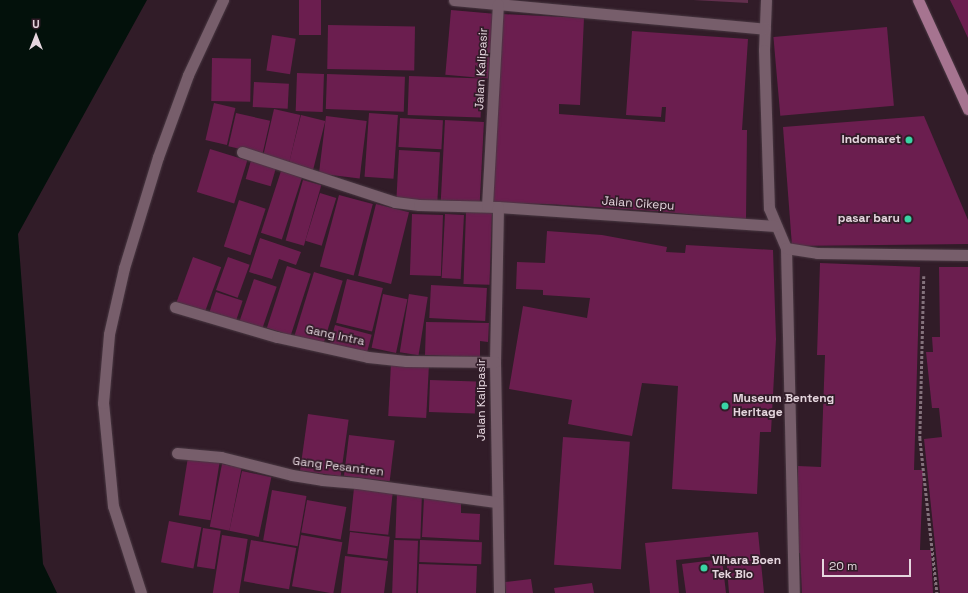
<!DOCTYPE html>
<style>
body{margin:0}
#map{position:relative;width:968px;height:593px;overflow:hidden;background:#311c28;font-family:"Space Grotesk",sans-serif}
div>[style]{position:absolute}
.green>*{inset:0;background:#622f4d}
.water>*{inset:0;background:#03110b}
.building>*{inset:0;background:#6b1e4f;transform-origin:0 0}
.path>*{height:2.5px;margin-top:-1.25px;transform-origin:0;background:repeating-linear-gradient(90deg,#84727c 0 3px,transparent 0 5px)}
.roads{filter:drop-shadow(0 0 1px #493842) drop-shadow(0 0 1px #493842)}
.pedestrian>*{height:11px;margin:-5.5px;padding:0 5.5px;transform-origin:5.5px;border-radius:5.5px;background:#775e6b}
.minor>*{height:11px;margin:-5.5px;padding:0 5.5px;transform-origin:5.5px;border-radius:5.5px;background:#775e6b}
.tertiary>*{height:11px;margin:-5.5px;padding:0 5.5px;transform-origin:5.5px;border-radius:5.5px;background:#775e6b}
.primary>*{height:11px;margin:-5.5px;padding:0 5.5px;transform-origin:5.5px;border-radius:5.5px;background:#a67490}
.dots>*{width:11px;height:11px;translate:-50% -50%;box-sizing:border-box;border:2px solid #311c28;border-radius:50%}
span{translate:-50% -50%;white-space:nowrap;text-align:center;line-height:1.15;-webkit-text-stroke:3.5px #311c28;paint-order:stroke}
.street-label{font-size:12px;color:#e5d6de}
.poi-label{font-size:12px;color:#e5d6de;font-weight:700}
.right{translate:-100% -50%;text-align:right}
.left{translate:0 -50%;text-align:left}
.north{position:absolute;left:16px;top:16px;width:40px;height:40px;-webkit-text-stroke:3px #311c28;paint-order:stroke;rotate:0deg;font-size:11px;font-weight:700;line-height:16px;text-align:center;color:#e5d6de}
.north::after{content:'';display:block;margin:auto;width:14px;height:18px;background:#e5d6de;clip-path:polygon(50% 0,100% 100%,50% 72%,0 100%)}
.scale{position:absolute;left:822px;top:559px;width:89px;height:18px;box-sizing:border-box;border:2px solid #e5d6de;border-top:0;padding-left:5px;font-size:12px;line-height:14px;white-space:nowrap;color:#e5d6de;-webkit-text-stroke:3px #311c28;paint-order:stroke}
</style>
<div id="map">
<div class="green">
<i style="clip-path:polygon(693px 0,748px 0,748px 3px)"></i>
</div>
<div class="water">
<i style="clip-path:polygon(0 0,147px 0,18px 234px,43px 564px,57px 593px,0 593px)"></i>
</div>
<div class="building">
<i style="left:299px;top:0;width:22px;height:35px"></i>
<i style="clip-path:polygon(950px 0,968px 0,968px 38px,955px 10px)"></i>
<i style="left:451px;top:10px;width:43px;height:65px;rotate:5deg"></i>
<i style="clip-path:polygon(502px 14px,584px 18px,580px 105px,559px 104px,559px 114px,665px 122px,666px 107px,662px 107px,661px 117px,626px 115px,632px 31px,748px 39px,742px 130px,747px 130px,746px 220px,656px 211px,548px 204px,493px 203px,494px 126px,497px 126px)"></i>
<i style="left:328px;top:25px;width:87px;height:44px;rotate:1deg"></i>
<i style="left:887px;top:27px;width:79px;height:114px;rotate:85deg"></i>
<i style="left:272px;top:35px;width:24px;height:36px;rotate:9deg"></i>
<i style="left:212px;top:58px;width:39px;height:43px;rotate:1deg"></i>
<i style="left:297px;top:73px;width:27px;height:38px;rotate:2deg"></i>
<i style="left:327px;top:74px;width:78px;height:35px;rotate:2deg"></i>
<i style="left:409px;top:76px;width:73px;height:39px;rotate:2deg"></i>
<i style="left:254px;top:82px;width:35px;height:25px;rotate:3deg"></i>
<i style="left:214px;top:103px;width:22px;height:38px;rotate:13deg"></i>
<i style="left:274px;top:109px;width:27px;height:48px;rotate:13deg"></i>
<i style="left:236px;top:113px;width:35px;height:34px;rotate:13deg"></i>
<i style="left:369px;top:113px;width:29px;height:64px;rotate:4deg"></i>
<i style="left:301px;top:115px;width:25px;height:52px;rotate:14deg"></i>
<i style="left:326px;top:116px;width:41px;height:58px;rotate:7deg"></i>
<i style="clip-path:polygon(924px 116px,968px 220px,968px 244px,792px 246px,783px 127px)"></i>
<i style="left:400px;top:118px;width:43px;height:29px;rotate:3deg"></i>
<i style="left:445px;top:120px;width:39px;height:80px;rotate:3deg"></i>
<i style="left:210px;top:149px;width:39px;height:45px;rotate:17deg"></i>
<i style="left:399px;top:150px;width:41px;height:49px;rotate:3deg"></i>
<i style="left:252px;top:157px;width:26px;height:23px;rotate:16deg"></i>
<i style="left:281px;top:171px;width:22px;height:65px;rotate:18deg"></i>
<i style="left:303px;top:180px;width:19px;height:63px;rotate:16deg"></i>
<i style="left:320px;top:193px;width:17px;height:50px;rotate:17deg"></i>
<i style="left:339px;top:195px;width:35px;height:74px;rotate:15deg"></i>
<i style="left:239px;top:200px;width:28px;height:49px;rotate:18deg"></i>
<i style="left:376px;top:204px;width:34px;height:74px;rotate:14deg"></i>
<i style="left:466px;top:212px;width:26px;height:72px;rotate:2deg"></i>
<i style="left:412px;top:214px;width:31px;height:61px;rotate:2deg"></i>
<i style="left:445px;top:214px;width:19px;height:64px;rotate:3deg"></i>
<i style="clip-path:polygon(547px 231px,602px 235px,667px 247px,666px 252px,685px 253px,686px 245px,773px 250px,776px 339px,771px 432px,760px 432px,757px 494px,672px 489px,678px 386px,642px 383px,632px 436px,568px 424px,572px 400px,509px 389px,523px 306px,587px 318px,590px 298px,543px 295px,543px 290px,516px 289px,517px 262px,545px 263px)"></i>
<i style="clip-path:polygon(260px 238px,301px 252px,296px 265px,279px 259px,272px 279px,249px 272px)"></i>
<i style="left:193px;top:257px;width:30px;height:48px;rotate:20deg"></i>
<i style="left:228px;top:257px;width:23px;height:35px;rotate:20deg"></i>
<i style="clip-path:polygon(820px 263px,920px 267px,914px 470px,923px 470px,920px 550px,931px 550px,933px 593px,802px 593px,800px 553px,795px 553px,798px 466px,821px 467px,825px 355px,817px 355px)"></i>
<i style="left:287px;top:266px;width:25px;height:65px;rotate:18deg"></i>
<i style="clip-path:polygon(939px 267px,968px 267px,968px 593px,940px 593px,924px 439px,942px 437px,939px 408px,932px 408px,926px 352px,933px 352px,932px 337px,940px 337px)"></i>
<i style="left:314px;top:272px;width:30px;height:67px;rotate:17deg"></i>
<i style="left:254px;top:279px;width:24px;height:46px;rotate:19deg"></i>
<i style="left:347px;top:279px;width:37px;height:45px;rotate:14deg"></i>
<i style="left:431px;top:285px;width:56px;height:33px;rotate:3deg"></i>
<i style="left:216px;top:292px;width:28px;height:21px;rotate:18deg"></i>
<i style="left:383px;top:294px;width:25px;height:55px;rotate:12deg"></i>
<i style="left:409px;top:294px;width:19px;height:59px;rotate:9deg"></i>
<i style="clip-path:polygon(426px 322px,489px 323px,488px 342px,480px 341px,480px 357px,425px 355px)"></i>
<i style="left:335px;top:325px;width:38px;height:22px;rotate:15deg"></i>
<i style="left:391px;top:363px;width:38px;height:53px;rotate:3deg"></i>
<i style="left:430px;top:380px;width:46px;height:32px;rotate:2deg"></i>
<i style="left:308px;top:414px;width:41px;height:57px;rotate:8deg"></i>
<i style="left:349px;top:435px;width:46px;height:41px;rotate:7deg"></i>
<i style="left:563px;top:437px;width:67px;height:128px;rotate:4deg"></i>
<i style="left:188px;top:457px;width:32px;height:59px;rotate:9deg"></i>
<i style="left:222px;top:464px;width:20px;height:64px;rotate:11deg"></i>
<i style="left:242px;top:471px;width:30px;height:61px;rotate:12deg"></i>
<i style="left:354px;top:488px;width:39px;height:43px;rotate:6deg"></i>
<i style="left:272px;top:490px;width:35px;height:51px;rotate:10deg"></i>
<i style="left:397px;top:492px;width:25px;height:46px;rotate:2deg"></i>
<i style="clip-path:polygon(424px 498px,461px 499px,461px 513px,480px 514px,479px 540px,422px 537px)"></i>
<i style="left:307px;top:500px;width:40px;height:33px;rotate:10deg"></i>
<i style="left:169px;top:521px;width:33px;height:42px;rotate:11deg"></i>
<i style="left:203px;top:528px;width:18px;height:39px;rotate:9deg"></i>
<i style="left:350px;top:532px;width:40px;height:22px;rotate:7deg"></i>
<i style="clip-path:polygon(758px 532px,764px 593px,729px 593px,726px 555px,676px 560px,679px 593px,650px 593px,645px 543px)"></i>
<i style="left:222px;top:535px;width:26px;height:59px;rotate:9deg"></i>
<i style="left:301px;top:535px;width:42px;height:52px;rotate:10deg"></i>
<i style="left:251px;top:540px;width:46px;height:42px;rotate:10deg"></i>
<i style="left:394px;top:540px;width:24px;height:53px;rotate:2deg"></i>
<i style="left:420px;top:540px;width:62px;height:22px;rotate:2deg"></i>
<i style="clip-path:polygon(345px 556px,388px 561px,384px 593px,341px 593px)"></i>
<i style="clip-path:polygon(722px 559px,726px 593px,686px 593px,682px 564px)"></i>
<i style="left:419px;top:564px;width:58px;height:29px;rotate:2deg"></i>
<i style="clip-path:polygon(531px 579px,533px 593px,506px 593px,505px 582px)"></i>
<i style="clip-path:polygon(592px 583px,594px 593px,555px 593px,554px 588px)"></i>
</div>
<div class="path">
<i style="left:924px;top:276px;width:162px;rotate:91.4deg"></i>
<i style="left:920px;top:438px;width:156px;rotate:83.7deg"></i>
</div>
<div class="roads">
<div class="pedestrian">
<i style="left:766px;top:0;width:50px;rotate:92.3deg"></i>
<i style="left:764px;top:50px;width:158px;rotate:88.2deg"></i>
<i style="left:769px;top:208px;width:43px;rotate:67deg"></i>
<i style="left:786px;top:248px;width:345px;rotate:88.7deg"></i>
<i style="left:498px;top:207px;width:278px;rotate:3.9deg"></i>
<i style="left:786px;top:248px;width:31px;rotate:9deg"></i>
<i style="left:817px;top:253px;width:151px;rotate:0.8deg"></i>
</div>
<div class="minor">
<i style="left:454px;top:0;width:312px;rotate:5.3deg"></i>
<i style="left:242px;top:152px;width:161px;rotate:18.1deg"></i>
<i style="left:395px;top:202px;width:24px;rotate:7deg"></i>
<i style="left:419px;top:205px;width:79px;rotate:1.5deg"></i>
<i style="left:498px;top:207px;width:155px;rotate:91.1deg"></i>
<i style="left:495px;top:362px;width:231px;rotate:89deg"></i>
<i style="left:487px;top:206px;width:202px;rotate:-86.9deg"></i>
<i style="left:175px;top:307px;width:106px;rotate:16.4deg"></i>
<i style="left:277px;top:337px;width:93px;rotate:12.4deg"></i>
<i style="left:368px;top:357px;width:38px;rotate:6deg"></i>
<i style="left:406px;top:361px;width:89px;rotate:0.6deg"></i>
<i style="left:177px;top:453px;width:44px;rotate:5.2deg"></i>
<i style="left:221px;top:457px;width:73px;rotate:14.2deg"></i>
<i style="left:292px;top:475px;width:30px;rotate:9deg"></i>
<i style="left:322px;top:480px;width:35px;rotate:5deg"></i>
<i style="left:357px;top:483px;width:140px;rotate:7.8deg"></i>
</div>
<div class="tertiary">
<i style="left:141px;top:593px;width:91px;rotate:-107.8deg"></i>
<i style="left:113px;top:506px;width:103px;rotate:-95.5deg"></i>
<i style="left:103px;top:403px;width:69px;rotate:-85deg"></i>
<i style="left:109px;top:334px;width:68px;rotate:-77.2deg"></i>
<i style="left:124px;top:268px;width:116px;rotate:-73deg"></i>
<i style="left:158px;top:157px;width:87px;rotate:-69.9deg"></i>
<i style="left:188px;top:75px;width:83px;rotate:-65deg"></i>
</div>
<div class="primary">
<i style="left:918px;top:0;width:120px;rotate:65.4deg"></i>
</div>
</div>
<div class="dots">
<i style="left:909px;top:140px;background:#39d4a5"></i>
<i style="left:908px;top:219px;background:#39d4a5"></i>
<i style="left:725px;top:406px;background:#39d4a5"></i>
<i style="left:704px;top:568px;background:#39d4a5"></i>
</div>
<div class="street-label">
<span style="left:482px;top:69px;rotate:-87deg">Jalan Kalipasir</span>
<span style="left:638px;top:204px;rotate:4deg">Jalan Cikepu</span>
<span style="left:335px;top:336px;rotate:12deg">Gang Intra</span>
<span style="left:482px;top:400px;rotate:-90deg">Jalan Kalipasir</span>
<span style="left:338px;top:467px;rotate:7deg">Gang Pesantren</span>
</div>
<div class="poi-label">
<span class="right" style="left:901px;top:140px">Indomaret</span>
<span class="right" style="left:900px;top:219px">pasar baru</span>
<span class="left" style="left:733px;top:406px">Museum Benteng<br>Heritage</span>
<span class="left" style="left:712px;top:568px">Vihara Boen<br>Tek Bio</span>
</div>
<div class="north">U</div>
<div class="scale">20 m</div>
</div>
